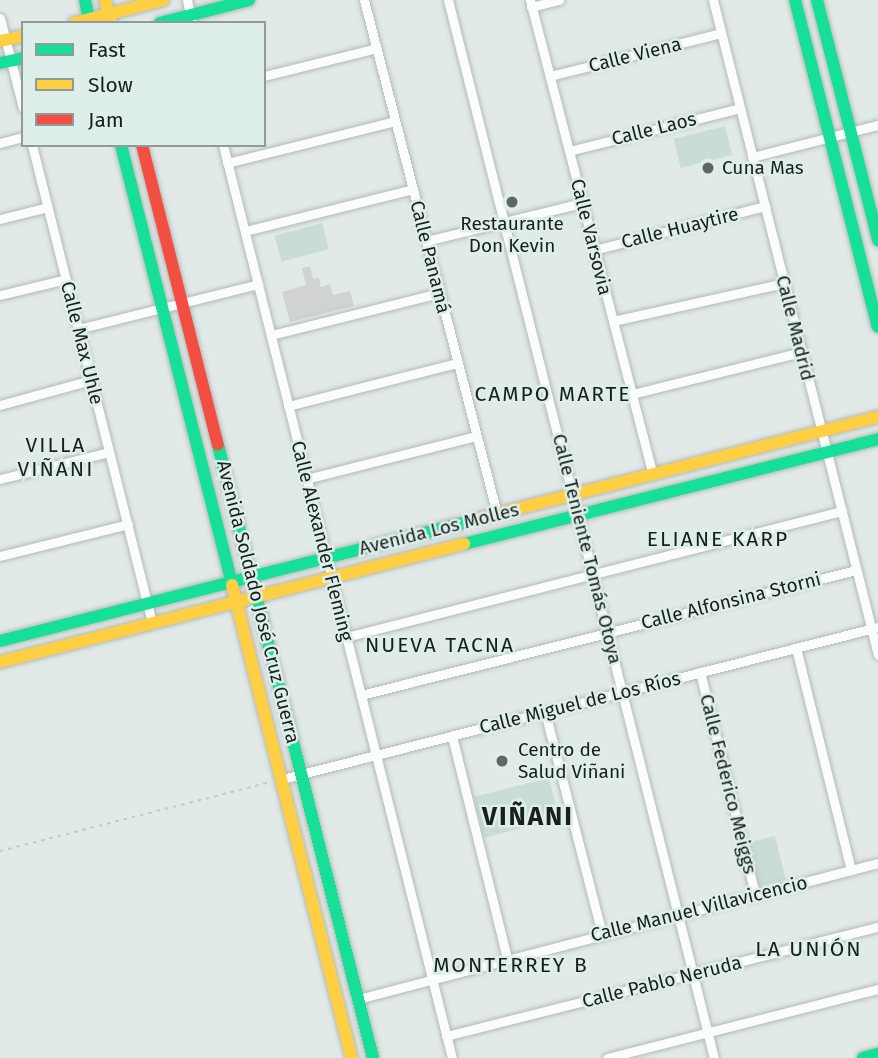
<!DOCTYPE html>
<meta charset="utf-8">
<style>
body{margin:0}
#map{position:relative;width:878px;height:1058px;overflow:hidden;background:#e2eae8;font-family:"Fira Sans",sans-serif}
div>[style]{position:absolute}
.green>*{inset:0;background:#c9dcd7;transform-origin:0 0}
.building>*{inset:0;background:#d0d3d0}
.path>*{height:2px;margin-top:-1px;transform-origin:0;background:repeating-linear-gradient(90deg,#c6c8c8 0 3.5px,transparent 0 8.5px)}
.roads{filter:drop-shadow(0 0 2px #b3bab8) drop-shadow(0 0 2px #b3bab8)}
.street>*{height:9px;margin:-4.5px;padding:0 4.5px;transform-origin:4.5px;border-radius:4.5px;background:#fbfcfc}
.fast>*{height:12px;margin:-6px;padding:0 6px;transform-origin:6px;border-radius:6px;background:#16e098}
.slow>*{height:12px;margin:-6px;padding:0 6px;transform-origin:6px;border-radius:6px;background:#ffcf43}
.jam>*{height:12px;margin:-6px;padding:0 6px;transform-origin:6px;border-radius:6px;background:#f24e42}
.dots>*{width:19px;height:19px;translate:-50% -50%;box-sizing:border-box;border:4px solid #deeeea;border-radius:50%}
span{translate:-50% -50%;white-space:nowrap;text-align:center;line-height:1.15;-webkit-text-stroke:5px #deeeea;paint-order:stroke}
.street-label{font-size:19px;color:#191f1e}
.poi-label{font-size:19px;color:#191f1e}
.left{translate:0 -50%;text-align:left}
.neighbourhood-label{font-size:21px;color:#191f1e;letter-spacing:2px}
.district-label{font-size:26px;color:#191f1e;font-weight:700;letter-spacing:2px}
.legend{position:absolute;left:21px;top:21px;width:245px;height:126px;box-sizing:border-box;background:#deeeea;border:2px solid #8f9b98;margin:0;padding:9px 12px;list-style:none;font-size:21px;color:#191f1e}
.legend li{display:flex;align-items:center;gap:14px;height:35px}
.legend b{width:35px;border:2px solid #8f9b98}
</style>
<div id="map">
<div class="green">
<i style="left:725px;top:126px;width:30px;height:53px;rotate:76deg"></i>
<i style="left:322px;top:223px;width:27px;height:49px;rotate:75deg"></i>
<i style="left:549px;top:778px;width:42px;height:77px;rotate:76deg"></i>
<i style="left:775px;top:836px;width:45px;height:27px;rotate:76deg"></i>
</div>
<div class="building">
<i style="clip-path:polygon(310px 266px,313px 279px,319px 278px,321px 287px,330px 284px,333px 295px,350px 291px,354px 306px,290px 322px,282px 292px,306px 285px,302px 268px)"></i>
</div>
<div class="path">
<i style="left:0;top:851px;width:279px;rotate:-14.3deg"></i>
</div>
<div class="roads">
<div class="street">
<i style="left:187px;top:0;width:24px;rotate:78deg"></i>
<i style="left:364px;top:0;width:531px;rotate:75.49deg"></i>
<i style="left:448px;top:0;width:1091px;rotate:75.89deg"></i>
<i style="left:530px;top:0;width:491px;rotate:75.5deg"></i>
<i style="left:713px;top:0;width:675px;rotate:75.86deg"></i>
<i style="left:531px;top:7px;width:29px;rotate:-14deg"></i>
<i style="left:0;top:18px;width:93px;rotate:75.7deg"></i>
<i style="left:264px;top:76px;width:116px;rotate:-13.9deg"></i>
<i style="left:550px;top:76px;width:176px;rotate:-14.1deg"></i>
<i style="left:0;top:143px;width:24px;rotate:-15deg"></i>
<i style="left:32px;top:145px;width:493px;rotate:75.9deg"></i>
<i style="left:223px;top:145px;width:941px;rotate:75.92deg"></i>
<i style="left:569px;top:151px;width:176px;rotate:-14.1deg"></i>
<i style="left:752px;top:157px;width:130px;rotate:-14.3deg"></i>
<i style="left:227px;top:163px;width:173px;rotate:-14deg"></i>
<i style="left:0;top:219px;width:49px;rotate:-14deg"></i>
<i style="left:245px;top:231px;width:173px;rotate:-14deg"></i>
<i style="left:426px;top:241px;width:161px;rotate:-13.7deg"></i>
<i style="left:594px;top:250px;width:177px;rotate:-14.4deg"></i>
<i style="left:0;top:295px;width:68px;rotate:-13.6deg"></i>
<i style="left:613px;top:321px;width:175px;rotate:-12.5deg"></i>
<i style="left:78px;top:329px;width:186px;rotate:-14deg"></i>
<i style="left:271px;top:335px;width:173px;rotate:-14deg"></i>
<i style="left:632px;top:394px;width:175px;rotate:-13.9deg"></i>
<i style="left:0;top:405px;width:94px;rotate:-15.4deg"></i>
<i style="left:288px;top:406px;width:174px;rotate:-14.3deg"></i>
<i style="left:0;top:479px;width:112px;rotate:-13.9deg"></i>
<i style="left:306px;top:479px;width:175px;rotate:-14.2deg"></i>
<i style="left:0;top:556px;width:132px;rotate:-14deg"></i>
<i style="left:346px;top:637px;width:512px;rotate:-14.25deg"></i>
<i style="left:796px;top:648px;width:229px;rotate:76.1deg"></i>
<i style="left:700px;top:672px;width:230px;rotate:76.1deg"></i>
<i style="left:361px;top:695px;width:511px;rotate:-14.17deg"></i>
<i style="left:545px;top:712px;width:229px;rotate:75.6deg"></i>
<i style="left:452px;top:736px;width:229px;rotate:76.1deg"></i>
<i style="left:282px;top:779px;width:615px;rotate:-14.31deg"></i>
<i style="left:358px;top:999px;width:537px;rotate:-14.66deg"></i>
<i style="left:446px;top:1036px;width:446px;rotate:-14.2deg"></i>
<i style="left:607px;top:1058px;width:280px;rotate:-14.3deg"></i>
</div>
<div class="fast">
<i style="left:85px;top:0;width:24px;rotate:78deg"></i>
<i style="left:795px;top:0;width:337px;rotate:75.8deg"></i>
<i style="left:817px;top:0;width:248px;rotate:75.7deg"></i>
<i style="left:160px;top:23px;width:92px;rotate:-14.5deg"></i>
<i style="left:0;top:63px;width:24px;rotate:-12deg"></i>
<i style="left:121px;top:145px;width:454px;rotate:75.8deg"></i>
<i style="left:218px;top:445px;width:632px;rotate:75.81deg"></i>
<i style="left:464px;top:544px;width:427px;rotate:-14.2deg"></i>
<i style="left:0;top:641px;width:492px;rotate:-14.3deg"></i>
<i style="left:863px;top:1058px;width:16px;rotate:-15deg"></i>
</div>
<div class="slow">
<i style="left:105px;top:0;width:24px;rotate:75deg"></i>
<i style="left:74px;top:23px;width:92px;rotate:-14.5deg"></i>
<i style="left:0;top:41px;width:24px;rotate:-12deg"></i>
<i style="left:477px;top:519px;width:414px;rotate:-14.3deg"></i>
<i style="left:232px;top:585px;width:488px;rotate:75.8deg"></i>
<i style="left:0;top:662px;width:479px;rotate:-14.3deg"></i>
</div>
<div class="jam">
<i style="left:142px;top:145px;width:309px;rotate:75.8deg"></i>
</div>
</div>
<div class="dots">
<i style="left:708px;top:168px;background:#5f6665"></i>
<i style="left:512px;top:202px;background:#5f6665"></i>
<i style="left:502px;top:761px;background:#5f6665"></i>
</div>
<div class="street-label">
<span style="left:635px;top:55px;rotate:-14deg">Calle Viena</span>
<span style="left:654px;top:129px;rotate:-14deg">Calle Laos</span>
<span style="left:680px;top:228px;rotate:-14deg">Calle Huaytire</span>
<span style="left:591px;top:237px;rotate:76deg">Calle Varsovia</span>
<span style="left:430px;top:257px;rotate:76deg">Calle Panamá</span>
<span style="left:795px;top:328px;rotate:76deg">Calle Madrid</span>
<span style="left:82px;top:343px;rotate:76deg">Calle Max Uhle</span>
<span style="left:439px;top:529px;rotate:-14deg">Avenida Los Molles</span>
<span style="left:322px;top:541px;rotate:76deg">Calle Alexander Fleming</span>
<span style="left:587px;top:549px;rotate:76deg">Calle Teniente Tomás Otoya</span>
<span style="left:731px;top:601px;rotate:-14deg">Calle Alfonsina Storni</span>
<span style="left:258px;top:602px;rotate:76deg">Avenida Soldado José Cruz Guerra</span>
<span style="left:580px;top:703px;rotate:-14deg">Calle Miguel de Los Ríos</span>
<span style="left:728px;top:784px;rotate:76deg">Calle Federico Meiggs</span>
<span style="left:699px;top:909px;rotate:-14deg">Calle Manuel Villavicencio</span>
<span style="left:662px;top:982px;rotate:-14deg">Calle Pablo Neruda</span>
</div>
<div class="poi-label">
<span class="left" style="left:722px;top:168px">Cuna Mas</span>
<span style="left:512px;top:235px">Restaurante<br>Don Kevin</span>
<span class="left" style="left:518px;top:761px">Centro de<br>Salud Viñani</span>
</div>
<div class="neighbourhood-label">
<span style="left:553px;top:394px">CAMPO MARTE</span>
<span style="left:56px;top:457px">VILLA<br>VIÑANI</span>
<span style="left:718px;top:539px">ELIANE KARP</span>
<span style="left:440px;top:645px">NUEVA TACNA</span>
<span style="left:809px;top:949px">LA UNIÓN</span>
<span style="left:511px;top:965px">MONTERREY B</span>
</div>
<div class="district-label">
<span style="left:528px;top:817px">VIÑANI</span>
</div>
<ul class="legend">
<li><b style="height:9px;background:#16e098"></b>Fast</li>
<li><b style="height:9px;background:#ffcf43"></b>Slow</li>
<li><b style="height:9px;background:#f24e42"></b>Jam</li>
</ul>
</div>
